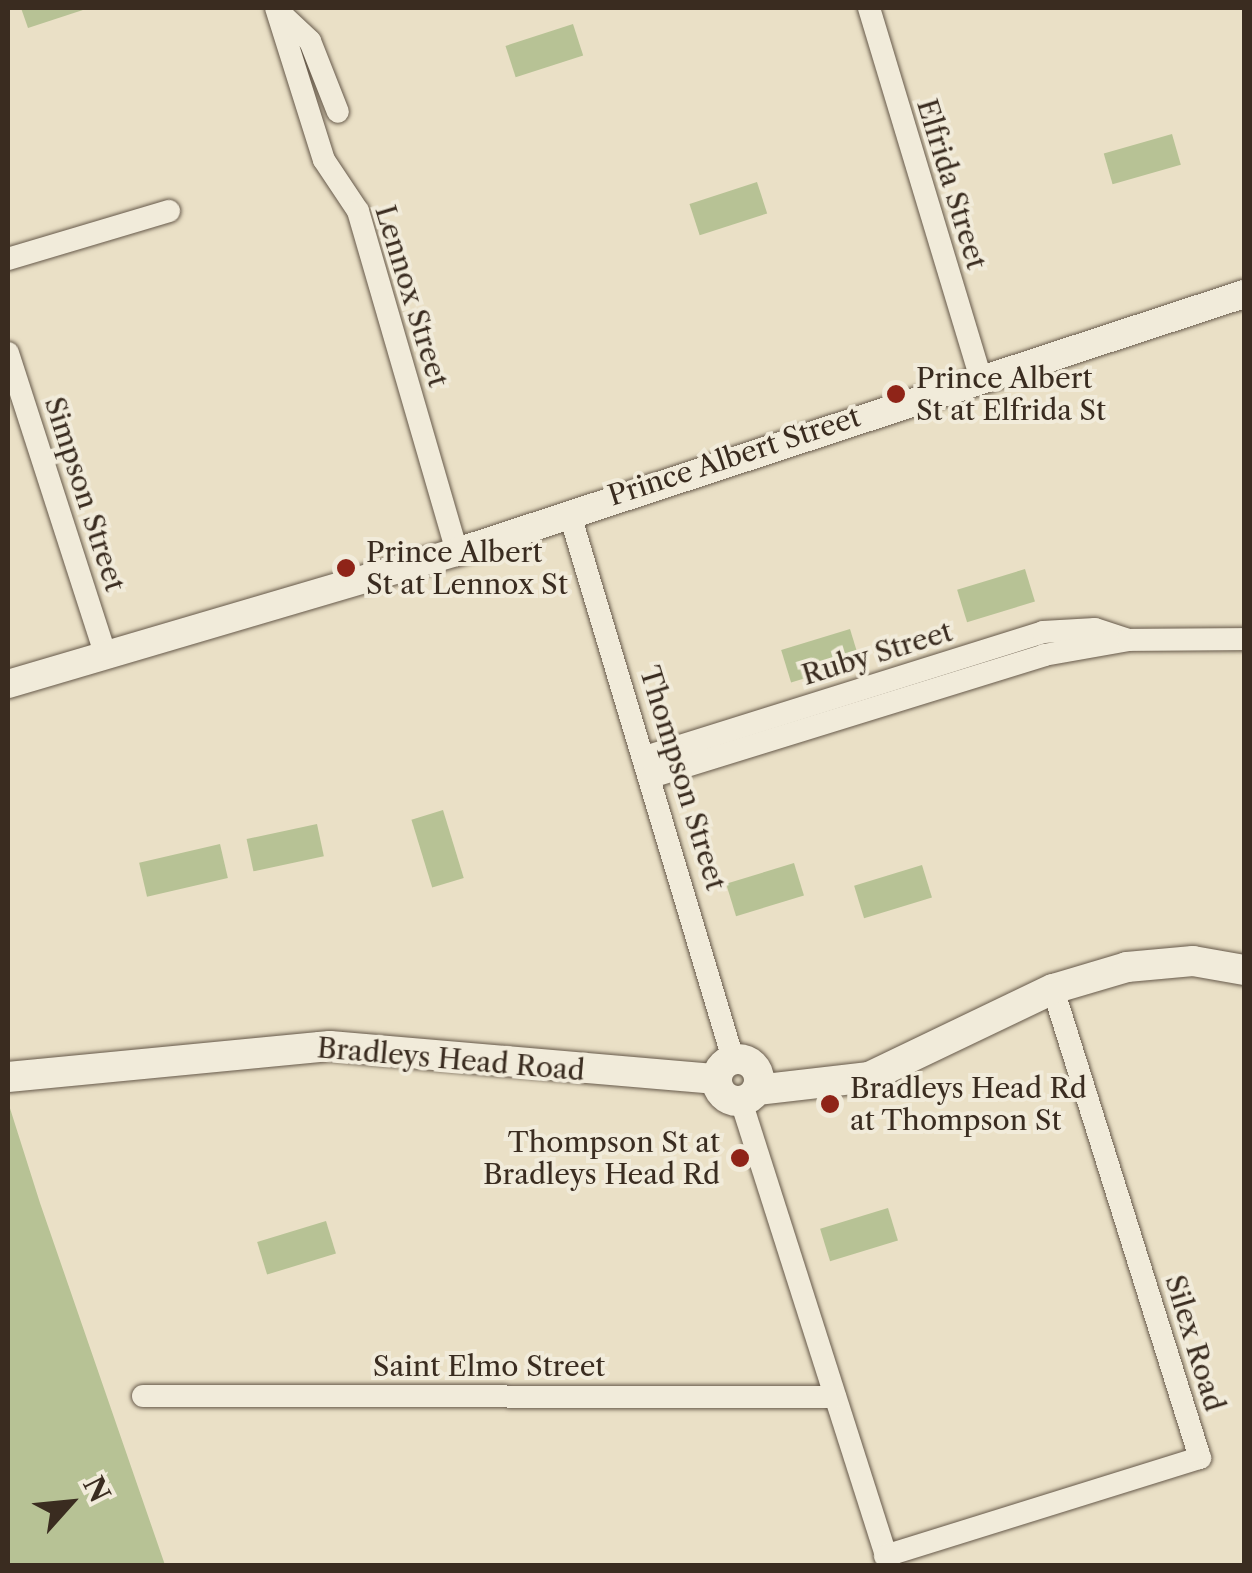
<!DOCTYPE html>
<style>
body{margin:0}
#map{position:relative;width:1252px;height:1573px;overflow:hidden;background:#eae0c6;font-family:"Libre Caslon Text",serif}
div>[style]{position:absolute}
.green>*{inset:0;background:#b7c295;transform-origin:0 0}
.roads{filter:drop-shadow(0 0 2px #66594a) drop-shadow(0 0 2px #66594a)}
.minor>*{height:22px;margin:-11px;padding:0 11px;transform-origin:11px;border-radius:11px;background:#f1ebda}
.tertiary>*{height:28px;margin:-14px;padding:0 14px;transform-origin:14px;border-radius:14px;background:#f1ebda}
.secondary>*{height:30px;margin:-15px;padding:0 15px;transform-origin:15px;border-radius:15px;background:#f1ebda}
.secondary>.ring{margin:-15px;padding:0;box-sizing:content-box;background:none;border:30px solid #f1ebda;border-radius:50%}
.dots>*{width:28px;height:28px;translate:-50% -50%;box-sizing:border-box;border:5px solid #f1ebda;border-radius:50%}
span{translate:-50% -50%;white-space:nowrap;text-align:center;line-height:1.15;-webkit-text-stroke:8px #f1ebda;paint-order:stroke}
.street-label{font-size:28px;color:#3a2c20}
.poi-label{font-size:28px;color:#3a2c20}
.left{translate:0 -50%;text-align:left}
.right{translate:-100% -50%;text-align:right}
.frame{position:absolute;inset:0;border:10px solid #3a2c20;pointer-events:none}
.north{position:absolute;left:20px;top:1453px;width:100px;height:100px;-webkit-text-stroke:8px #f1ebda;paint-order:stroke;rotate:63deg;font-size:28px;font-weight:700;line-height:40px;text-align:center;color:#3a2c20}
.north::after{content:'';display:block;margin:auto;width:35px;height:45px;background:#3a2c20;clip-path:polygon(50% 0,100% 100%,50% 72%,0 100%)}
</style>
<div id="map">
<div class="green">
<i style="clip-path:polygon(21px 8px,89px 8px,28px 28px)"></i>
<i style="left:573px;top:24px;width:33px;height:71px;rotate:72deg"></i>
<i style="left:1172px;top:134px;width:32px;height:71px;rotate:74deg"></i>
<i style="left:757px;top:182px;width:33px;height:71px;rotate:72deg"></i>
<i style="left:1025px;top:569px;width:34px;height:71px;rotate:73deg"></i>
<i style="left:850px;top:629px;width:34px;height:72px;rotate:73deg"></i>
<i style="left:443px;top:810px;width:71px;height:33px;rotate:73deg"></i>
<i style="left:317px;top:824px;width:33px;height:72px;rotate:78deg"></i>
<i style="left:220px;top:844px;width:35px;height:83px;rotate:77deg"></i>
<i style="left:794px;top:863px;width:34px;height:71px;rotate:73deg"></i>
<i style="left:922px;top:865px;width:34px;height:71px;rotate:73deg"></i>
<i style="clip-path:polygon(8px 1102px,40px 1203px,165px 1565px,8px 1565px)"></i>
<i style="left:888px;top:1208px;width:34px;height:71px;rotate:73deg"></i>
<i style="left:326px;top:1221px;width:34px;height:72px;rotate:73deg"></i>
</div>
<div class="roads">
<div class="minor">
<i style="left:276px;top:8px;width:159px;rotate:72.5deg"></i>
<i style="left:324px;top:160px;width:61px;rotate:56.3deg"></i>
<i style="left:358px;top:211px;width:355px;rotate:73.8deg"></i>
<i style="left:869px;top:8px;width:387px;rotate:73.2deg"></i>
<i style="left:278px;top:11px;width:44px;rotate:43.2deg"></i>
<i style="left:310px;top:41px;width:76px;rotate:68.5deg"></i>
<i style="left:8px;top:259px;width:168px;rotate:-16.6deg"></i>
<i style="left:8px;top:353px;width:316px;rotate:72.1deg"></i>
<i style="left:570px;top:515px;width:568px;rotate:73.32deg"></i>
<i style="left:645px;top:757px;width:417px;rotate:-17.4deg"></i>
<i style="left:1043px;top:632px;width:52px;rotate:-3.3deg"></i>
<i style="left:1095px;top:629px;width:32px;rotate:18deg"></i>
<i style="left:651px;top:777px;width:412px;rotate:-17.2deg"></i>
<i style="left:1044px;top:655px;width:85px;rotate:-10.1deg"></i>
<i style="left:1128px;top:640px;width:116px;rotate:-0.5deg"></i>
<i style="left:741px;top:1101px;width:488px;rotate:72.3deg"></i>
<i style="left:143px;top:1396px;width:692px;rotate:0.08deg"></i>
<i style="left:885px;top:1556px;width:330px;rotate:-17.3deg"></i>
<i style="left:1200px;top:1458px;width:491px;rotate:-107.4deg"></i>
</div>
<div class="tertiary">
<i style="left:8px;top:684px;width:468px;rotate:-16.4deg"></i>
<i style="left:457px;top:552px;width:828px;rotate:-18.15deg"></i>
</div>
<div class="secondary">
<i class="ring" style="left:717px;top:1059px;width:12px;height:12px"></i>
<i style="left:8px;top:1077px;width:323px;rotate:-5.5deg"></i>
<i style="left:330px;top:1046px;width:388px;rotate:4.9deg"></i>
<i style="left:757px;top:1090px;width:113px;rotate:-6.6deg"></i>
<i style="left:869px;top:1077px;width:204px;rotate:-25.6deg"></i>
<i style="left:1053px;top:989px;width:77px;rotate:-16.6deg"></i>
<i style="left:1127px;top:967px;width:66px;rotate:-5.2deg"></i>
<i style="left:1193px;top:961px;width:52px;rotate:10deg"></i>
</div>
</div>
<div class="dots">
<i style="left:896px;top:394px;background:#8f2418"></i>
<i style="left:346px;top:568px;background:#8f2418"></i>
<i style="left:830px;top:1104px;background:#8f2418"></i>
<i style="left:740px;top:1158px;background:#8f2418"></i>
</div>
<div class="street-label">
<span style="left:952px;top:184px;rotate:73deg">Elfrida Street</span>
<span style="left:412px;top:296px;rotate:73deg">Lennox Street</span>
<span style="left:734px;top:456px;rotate:-18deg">Prince Albert Street</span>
<span style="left:85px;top:494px;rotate:72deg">Simpson Street</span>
<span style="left:877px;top:653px;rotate:-17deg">Ruby Street</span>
<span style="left:683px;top:778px;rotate:73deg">Thompson Street</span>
<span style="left:451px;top:1059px;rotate:5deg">Bradleys Head Road</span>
<span style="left:1195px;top:1343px;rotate:73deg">Silex Road</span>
<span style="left:489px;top:1366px">Saint Elmo Street</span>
</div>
<div class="poi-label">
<span class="left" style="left:916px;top:394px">Prince Albert<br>St at Elfrida St</span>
<span class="left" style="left:366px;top:568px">Prince Albert<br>St at Lennox St</span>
<span class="left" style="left:850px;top:1104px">Bradleys Head Rd<br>at Thompson St</span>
<span class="right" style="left:720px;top:1158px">Thompson St at<br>Bradleys Head Rd</span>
</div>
<div class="frame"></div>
<div class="north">N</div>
</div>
